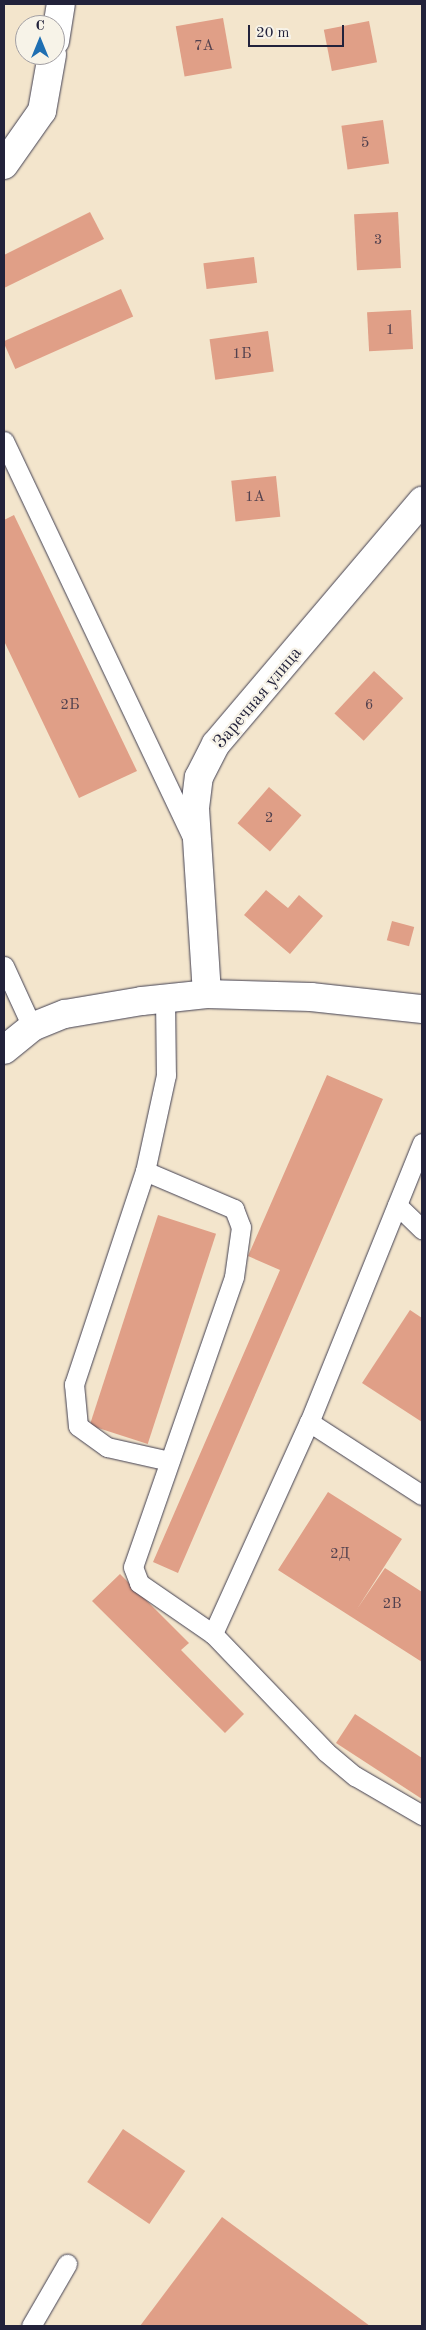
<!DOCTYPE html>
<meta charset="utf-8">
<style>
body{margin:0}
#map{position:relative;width:426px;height:2330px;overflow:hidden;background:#f3e5cc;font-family:"Old Standard TT",serif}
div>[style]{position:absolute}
.building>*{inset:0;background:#e09f87;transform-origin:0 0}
.roads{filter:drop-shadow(0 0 1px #413f51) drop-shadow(0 0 1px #413f51)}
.lane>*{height:19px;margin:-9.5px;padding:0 9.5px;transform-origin:9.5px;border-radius:9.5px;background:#fff}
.street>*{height:28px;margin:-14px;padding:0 14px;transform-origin:14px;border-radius:14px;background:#fff}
span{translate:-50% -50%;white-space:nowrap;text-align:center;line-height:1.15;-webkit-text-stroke:4.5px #f7f3e8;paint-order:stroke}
.number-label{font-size:15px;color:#52414e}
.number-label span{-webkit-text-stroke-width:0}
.street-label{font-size:18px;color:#22223b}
.frame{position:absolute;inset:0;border:5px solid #22223b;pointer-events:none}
.north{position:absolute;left:15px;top:15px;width:50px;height:50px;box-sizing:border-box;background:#f7f3e8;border:1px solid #a29fa3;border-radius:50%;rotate:0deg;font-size:14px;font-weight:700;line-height:20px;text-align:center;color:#22223b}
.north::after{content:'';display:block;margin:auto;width:18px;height:22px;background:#1f6fb2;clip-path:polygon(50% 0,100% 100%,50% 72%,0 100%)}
.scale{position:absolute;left:248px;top:25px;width:96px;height:22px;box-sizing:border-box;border:2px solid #22223b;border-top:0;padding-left:6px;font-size:15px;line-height:18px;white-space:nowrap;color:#22223b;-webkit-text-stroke:4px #f7f3e8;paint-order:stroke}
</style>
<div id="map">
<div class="building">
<i style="left:223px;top:18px;width:51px;height:48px;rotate:80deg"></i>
<i style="left:369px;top:21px;width:42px;height:46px;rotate:79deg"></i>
<i style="left:383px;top:120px;width:44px;height:42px;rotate:82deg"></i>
<i style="clip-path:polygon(90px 212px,104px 239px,4px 288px,4px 255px)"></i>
<i style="left:398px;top:212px;width:56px;height:44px;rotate:87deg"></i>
<i style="left:254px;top:257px;width:26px;height:51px;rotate:83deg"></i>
<i style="left:121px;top:289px;width:30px;height:129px;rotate:66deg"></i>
<i style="left:411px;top:310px;width:39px;height:44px;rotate:87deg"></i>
<i style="left:268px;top:331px;width:41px;height:59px;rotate:82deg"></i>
<i style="left:276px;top:476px;width:41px;height:45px;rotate:84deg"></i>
<i style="clip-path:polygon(14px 515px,137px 771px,79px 798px,4px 641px,4px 520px)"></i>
<i style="left:374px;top:671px;width:40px;height:58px;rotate:43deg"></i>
<i style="left:269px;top:787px;width:43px;height:48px;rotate:41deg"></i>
<i style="clip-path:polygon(266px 890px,288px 908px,299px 895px,323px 916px,290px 954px,244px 915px)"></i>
<i style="left:392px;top:921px;width:23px;height:20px;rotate:15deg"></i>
<i style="clip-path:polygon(327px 1075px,383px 1099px,178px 1573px,153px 1562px,280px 1270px,248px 1256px)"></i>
<i style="left:158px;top:1215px;width:61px;height:221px;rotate:18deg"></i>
<i style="clip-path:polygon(410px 1310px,422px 1318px,422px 1422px,362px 1383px)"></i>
<i style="clip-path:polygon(328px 1492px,402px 1539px,357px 1609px,385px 1568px,422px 1592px,422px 1662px,278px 1570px)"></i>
<i style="clip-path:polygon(120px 1574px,189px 1643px,181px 1650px,244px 1714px,225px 1733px,92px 1601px)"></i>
<i style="clip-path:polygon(355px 1714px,422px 1758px,422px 1799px,336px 1743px)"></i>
<i style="left:123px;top:2129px;width:75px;height:64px;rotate:34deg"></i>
<i style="clip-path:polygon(222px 2217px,370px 2326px,140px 2326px)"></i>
</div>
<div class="roads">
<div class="lane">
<i style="left:4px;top:441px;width:438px;rotate:64.6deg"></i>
<i style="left:4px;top:966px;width:67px;rotate:65.3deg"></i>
<i style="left:165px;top:998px;width:77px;rotate:89.3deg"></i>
<i style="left:166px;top:1075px;width:98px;rotate:102.3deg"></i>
<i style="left:145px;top:1171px;width:225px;rotate:108.4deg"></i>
<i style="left:74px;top:1384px;width:42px;rotate:84.6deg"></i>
<i style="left:78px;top:1426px;width:36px;rotate:36deg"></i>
<i style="left:107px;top:1447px;width:64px;rotate:12.7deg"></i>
<i style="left:422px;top:1143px;width:301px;rotate:112deg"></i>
<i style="left:309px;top:1422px;width:233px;rotate:114.4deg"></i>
<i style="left:213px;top:1634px;width:163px;rotate:46.2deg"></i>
<i style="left:326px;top:1752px;width:38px;rotate:40deg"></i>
<i style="left:355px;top:1776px;width:78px;rotate:30.2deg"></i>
<i style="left:145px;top:1171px;width:97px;rotate:23.1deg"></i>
<i style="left:234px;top:1209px;width:19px;rotate:69deg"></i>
<i style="left:241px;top:1227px;width:50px;rotate:98deg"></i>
<i style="left:234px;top:1277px;width:307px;rotate:109.2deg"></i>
<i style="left:133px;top:1567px;width:17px;rotate:69deg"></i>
<i style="left:139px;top:1583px;width:90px;rotate:34.6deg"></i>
<i style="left:397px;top:1205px;width:35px;rotate:44deg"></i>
<i style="left:309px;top:1422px;width:135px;rotate:32.9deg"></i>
<i style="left:31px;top:2326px;width:72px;rotate:-59.9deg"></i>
</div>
<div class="street">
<i style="left:55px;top:41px;width:37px;rotate:-81deg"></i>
<i style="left:4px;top:165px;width:66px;rotate:-54.9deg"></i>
<i style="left:42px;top:111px;width:57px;rotate:-79.9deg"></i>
<i style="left:207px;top:994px;width:186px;rotate:-93.7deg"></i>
<i style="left:195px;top:808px;width:31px;rotate:-83deg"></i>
<i style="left:199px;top:777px;width:37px;rotate:-63deg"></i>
<i style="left:216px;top:744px;width:319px;rotate:-49.7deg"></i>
<i style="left:4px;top:1050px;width:36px;rotate:-39deg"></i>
<i style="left:32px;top:1027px;width:35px;rotate:-22deg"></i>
<i style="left:65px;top:1014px;width:78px;rotate:-9.6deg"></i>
<i style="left:142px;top:1001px;width:65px;rotate:-6.1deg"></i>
<i style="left:207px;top:994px;width:104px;rotate:1.7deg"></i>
<i style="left:311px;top:997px;width:112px;rotate:6.2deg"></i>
</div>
</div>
<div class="number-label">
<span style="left:204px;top:47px">7А</span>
<span style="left:365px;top:144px">5</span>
<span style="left:378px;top:241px">3</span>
<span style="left:390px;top:331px">1</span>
<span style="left:242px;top:355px">1Б</span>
<span style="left:255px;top:498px">1А</span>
<span style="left:70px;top:706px">2Б</span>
<span style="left:369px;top:706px">6</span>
<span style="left:269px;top:819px">2</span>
<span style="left:340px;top:1555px">2Д</span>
<span style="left:392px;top:1605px">2В</span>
</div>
<div class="street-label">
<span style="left:258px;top:698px;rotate:-50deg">Заречная улица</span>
</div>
<div class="frame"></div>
<div class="north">С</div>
<div class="scale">20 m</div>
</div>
